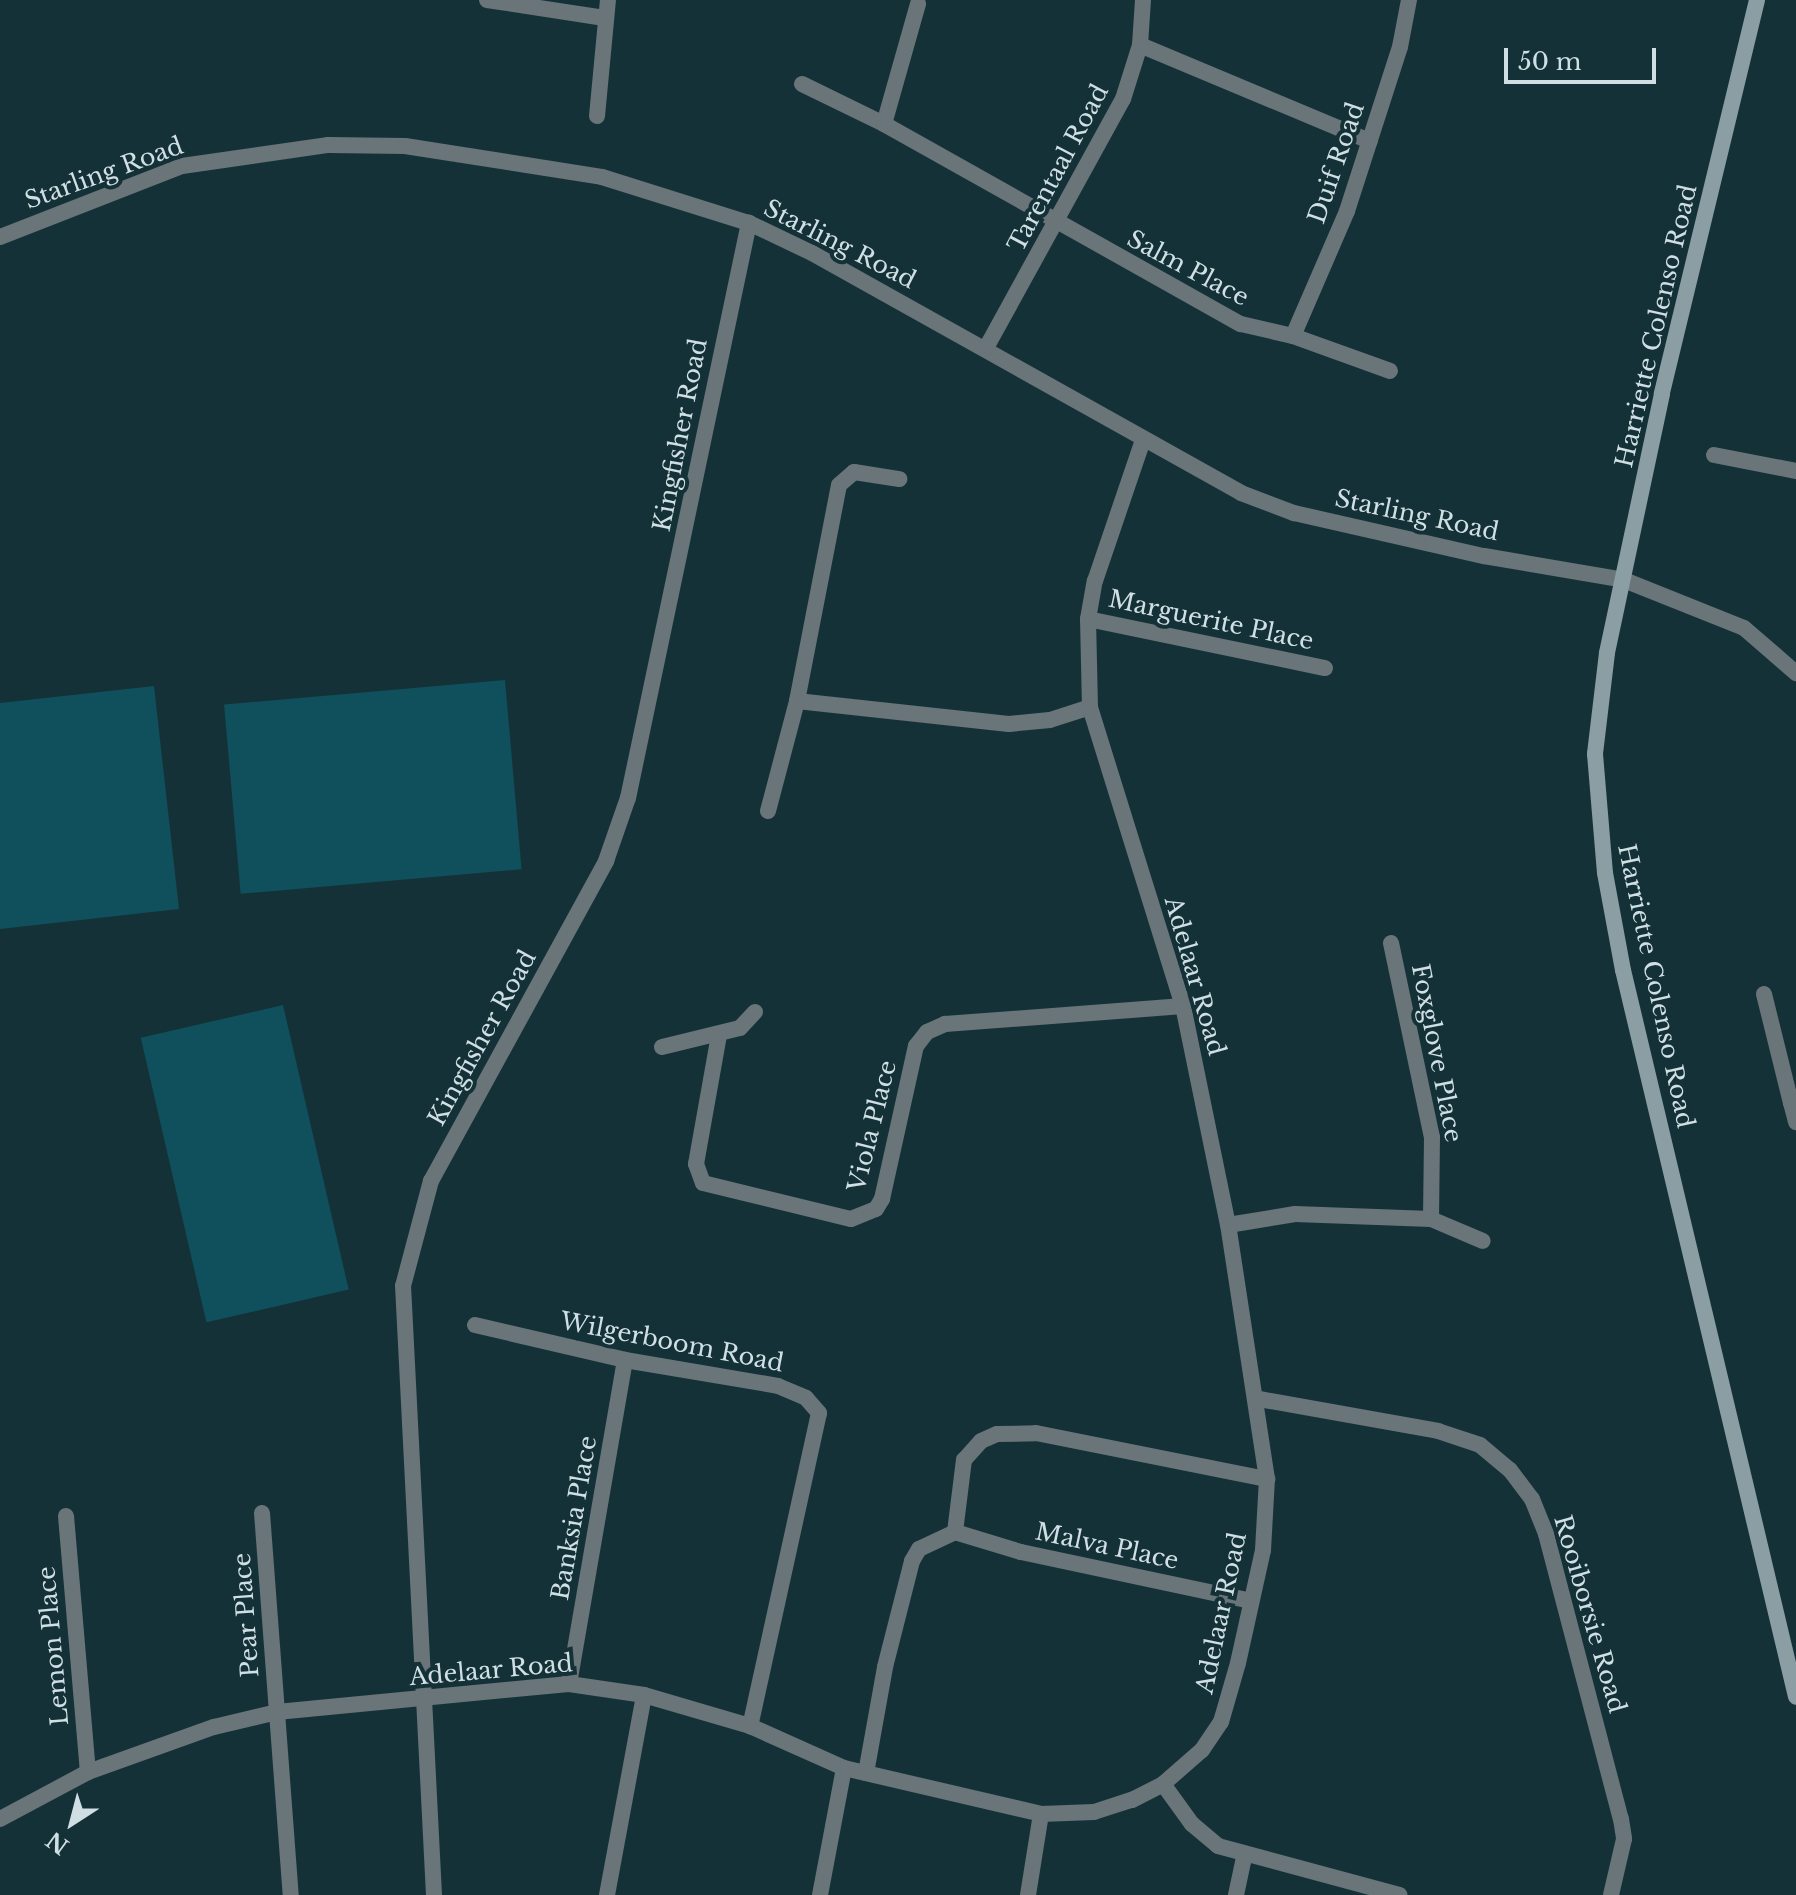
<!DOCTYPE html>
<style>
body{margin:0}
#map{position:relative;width:1796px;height:1895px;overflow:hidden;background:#153138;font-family:"Libre Baskerville",serif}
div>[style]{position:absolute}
.green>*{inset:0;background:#104f5c;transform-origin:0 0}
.street>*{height:16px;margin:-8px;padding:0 8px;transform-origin:8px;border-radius:8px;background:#697579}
.secondary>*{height:16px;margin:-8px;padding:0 8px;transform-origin:8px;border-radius:8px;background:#8a9ea4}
span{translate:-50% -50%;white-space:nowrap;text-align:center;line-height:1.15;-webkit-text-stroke:8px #153138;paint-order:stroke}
.street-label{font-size:24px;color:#cfdfe3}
.north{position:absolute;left:32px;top:1783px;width:80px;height:80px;-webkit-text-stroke:6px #153138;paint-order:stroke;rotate:216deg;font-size:22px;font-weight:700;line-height:32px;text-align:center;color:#cfdfe3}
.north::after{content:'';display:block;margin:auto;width:28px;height:36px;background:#cfdfe3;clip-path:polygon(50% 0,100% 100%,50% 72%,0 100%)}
.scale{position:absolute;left:1504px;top:48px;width:152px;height:36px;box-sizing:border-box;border:4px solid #cfdfe3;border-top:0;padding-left:10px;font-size:24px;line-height:28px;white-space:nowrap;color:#cfdfe3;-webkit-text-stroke:6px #153138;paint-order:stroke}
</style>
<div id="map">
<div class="green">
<i style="left:505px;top:680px;width:190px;height:282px;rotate:85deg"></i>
<i style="clip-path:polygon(154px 686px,179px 909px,0 929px,0 703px)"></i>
<i style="left:283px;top:1005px;width:292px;height:146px;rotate:77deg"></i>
</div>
<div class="street">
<i style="left:487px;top:0;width:119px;rotate:8.7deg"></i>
<i style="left:1140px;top:45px;width:249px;rotate:22.7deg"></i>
<i style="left:802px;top:84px;width:91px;rotate:26deg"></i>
<i style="left:884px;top:124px;width:409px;rotate:29.3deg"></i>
<i style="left:1241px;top:324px;width:53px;rotate:13deg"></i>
<i style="left:1293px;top:336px;width:103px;rotate:19.8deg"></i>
<i style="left:597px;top:116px;width:117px;rotate:-84.6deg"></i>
<i style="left:884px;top:124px;width:125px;rotate:-74.2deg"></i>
<i style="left:0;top:237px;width:195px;rotate:-21.3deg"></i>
<i style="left:182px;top:166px;width:148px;rotate:-8.2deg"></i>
<i style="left:328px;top:145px;width:77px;rotate:0.7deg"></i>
<i style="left:405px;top:146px;width:199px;rotate:8.9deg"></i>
<i style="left:602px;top:177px;width:154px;rotate:17.4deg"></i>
<i style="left:749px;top:223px;width:70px;rotate:25.5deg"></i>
<i style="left:812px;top:253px;width:492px;rotate:29.2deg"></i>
<i style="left:1241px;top:493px;width:57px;rotate:20.7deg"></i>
<i style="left:1294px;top:513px;width:195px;rotate:12.8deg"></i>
<i style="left:1484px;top:556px;width:142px;rotate:9.7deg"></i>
<i style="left:1624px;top:580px;width:129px;rotate:21.8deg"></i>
<i style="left:1744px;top:628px;width:69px;rotate:40.9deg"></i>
<i style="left:1293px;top:336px;width:136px;rotate:-66.6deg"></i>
<i style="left:1347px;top:211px;width:172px;rotate:-72.1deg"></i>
<i style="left:1400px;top:47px;width:48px;rotate:-79.2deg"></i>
<i style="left:986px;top:348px;width:284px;rotate:-61.2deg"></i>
<i style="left:1123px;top:99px;width:57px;rotate:-72.5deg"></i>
<i style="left:1140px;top:45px;width:45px;rotate:-86.2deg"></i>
<i style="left:1714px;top:455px;width:84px;rotate:11deg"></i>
<i style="left:1088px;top:619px;width:242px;rotate:11.7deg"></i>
<i style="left:797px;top:701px;width:213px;rotate:6.2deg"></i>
<i style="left:1009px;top:724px;width:41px;rotate:-5.6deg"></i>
<i style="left:1050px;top:720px;width:42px;rotate:-18deg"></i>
<i style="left:768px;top:811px;width:114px;rotate:-75.2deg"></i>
<i style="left:797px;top:701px;width:220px;rotate:-79deg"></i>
<i style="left:839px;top:485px;width:20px;rotate:-41deg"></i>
<i style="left:854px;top:472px;width:46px;rotate:8.8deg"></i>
<i style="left:1391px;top:943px;width:198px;rotate:78.1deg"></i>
<i style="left:1432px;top:1137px;width:82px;rotate:90.7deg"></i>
<i style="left:1764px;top:994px;width:112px;rotate:76.1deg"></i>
<i style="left:719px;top:1035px;width:131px;rotate:100.1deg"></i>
<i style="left:696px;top:1164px;width:20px;rotate:70deg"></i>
<i style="left:703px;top:1183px;width:152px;rotate:13.7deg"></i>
<i style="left:851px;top:1219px;width:27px;rotate:-22deg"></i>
<i style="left:876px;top:1209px;width:12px;rotate:-59deg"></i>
<i style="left:882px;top:1199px;width:157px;rotate:-77.5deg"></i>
<i style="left:916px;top:1046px;width:18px;rotate:-52deg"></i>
<i style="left:927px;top:1032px;width:20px;rotate:-24deg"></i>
<i style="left:945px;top:1024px;width:239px;rotate:-4.3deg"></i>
<i style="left:662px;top:1047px;width:80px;rotate:-13.7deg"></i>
<i style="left:740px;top:1028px;width:22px;rotate:-47deg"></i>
<i style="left:1796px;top:1102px;width:5px;rotate:169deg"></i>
<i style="left:1791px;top:1103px;width:20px;rotate:75deg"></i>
<i style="left:1228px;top:1225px;width:68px;rotate:-9.3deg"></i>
<i style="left:1295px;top:1214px;width:136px;rotate:2.1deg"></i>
<i style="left:1431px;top:1219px;width:56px;rotate:22.9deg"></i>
<i style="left:475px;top:1325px;width:154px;rotate:13.1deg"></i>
<i style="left:625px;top:1360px;width:155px;rotate:9.6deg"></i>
<i style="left:778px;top:1386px;width:30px;rotate:23deg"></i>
<i style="left:806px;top:1398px;width:20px;rotate:49deg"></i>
<i style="left:819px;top:1413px;width:321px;rotate:102.4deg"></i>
<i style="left:1259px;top:1399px;width:182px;rotate:10.1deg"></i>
<i style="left:1438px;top:1431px;width:44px;rotate:18.4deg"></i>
<i style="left:1480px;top:1445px;width:39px;rotate:40deg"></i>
<i style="left:1510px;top:1470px;width:36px;rotate:53deg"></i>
<i style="left:1532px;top:1499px;width:38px;rotate:68deg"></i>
<i style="left:1546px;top:1534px;width:295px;rotate:75.3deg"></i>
<i style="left:1621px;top:1819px;width:20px;rotate:81deg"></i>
<i style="left:1624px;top:1839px;width:57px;rotate:103.1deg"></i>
<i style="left:262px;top:1513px;width:383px;rotate:85.7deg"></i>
<i style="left:66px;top:1516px;width:257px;rotate:85.1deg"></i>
<i style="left:955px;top:1532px;width:69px;rotate:16.9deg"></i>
<i style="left:1021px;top:1552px;width:235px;rotate:12deg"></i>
<i style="left:569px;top:1684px;width:329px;rotate:-80.2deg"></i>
<i style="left:866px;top:1773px;width:108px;rotate:-79.8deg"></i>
<i style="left:885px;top:1667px;width:109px;rotate:-75.7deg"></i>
<i style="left:912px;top:1561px;width:14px;rotate:-60deg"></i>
<i style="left:919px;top:1549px;width:40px;rotate:-25deg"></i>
<i style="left:955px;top:1532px;width:73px;rotate:-82.9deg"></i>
<i style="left:964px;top:1460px;width:25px;rotate:-48deg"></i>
<i style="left:981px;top:1441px;width:17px;rotate:-24deg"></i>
<i style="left:997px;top:1434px;width:39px;rotate:-1deg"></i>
<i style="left:1036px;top:1433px;width:236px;rotate:11.3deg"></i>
<i style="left:1163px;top:1784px;width:49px;rotate:54.1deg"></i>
<i style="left:1192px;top:1824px;width:34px;rotate:40deg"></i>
<i style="left:1218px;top:1846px;width:188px;rotate:15.1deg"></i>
<i style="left:0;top:1819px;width:100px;rotate:-28.1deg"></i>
<i style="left:88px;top:1772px;width:134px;rotate:-19.7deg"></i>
<i style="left:214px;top:1727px;width:65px;rotate:-13.4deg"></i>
<i style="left:277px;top:1712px;width:293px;rotate:-5.5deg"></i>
<i style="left:569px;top:1684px;width:76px;rotate:8.3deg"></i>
<i style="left:644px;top:1695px;width:110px;rotate:16.3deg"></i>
<i style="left:750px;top:1726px;width:103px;rotate:24.1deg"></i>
<i style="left:844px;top:1768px;width:202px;rotate:13.1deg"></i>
<i style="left:1041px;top:1814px;width:53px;rotate:-2.2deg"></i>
<i style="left:1094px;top:1812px;width:40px;rotate:-18deg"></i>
<i style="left:1132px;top:1800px;width:35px;rotate:-27deg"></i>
<i style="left:1163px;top:1784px;width:52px;rotate:-41.1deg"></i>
<i style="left:1202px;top:1750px;width:34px;rotate:-56deg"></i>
<i style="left:1221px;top:1722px;width:61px;rotate:-73.9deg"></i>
<i style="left:1238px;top:1663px;width:116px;rotate:-77.5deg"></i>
<i style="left:1263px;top:1550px;width:71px;rotate:-86.8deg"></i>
<i style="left:1267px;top:1479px;width:257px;rotate:-98.7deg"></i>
<i style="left:1228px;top:1225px;width:224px;rotate:-101.6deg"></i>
<i style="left:1183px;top:1006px;width:313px;rotate:-107.3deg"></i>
<i style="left:1090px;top:707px;width:88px;rotate:-91.3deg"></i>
<i style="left:1088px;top:619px;width:39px;rotate:-80deg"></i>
<i style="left:1095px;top:581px;width:149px;rotate:-71.2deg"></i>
<i style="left:434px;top:1895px;width:610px;rotate:-92.91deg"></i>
<i style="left:403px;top:1286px;width:109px;rotate:-75.1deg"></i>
<i style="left:431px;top:1181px;width:365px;rotate:-61.3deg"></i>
<i style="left:606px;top:861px;width:67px;rotate:-70.8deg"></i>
<i style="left:628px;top:798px;width:588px;rotate:-78.12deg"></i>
<i style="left:607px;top:1895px;width:203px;rotate:-79.5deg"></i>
<i style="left:820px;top:1895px;width:129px;rotate:-79.3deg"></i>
<i style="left:1028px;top:1895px;width:82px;rotate:-80.9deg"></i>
<i style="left:1236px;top:1895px;width:40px;rotate:-78deg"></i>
</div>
<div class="secondary">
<i style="left:1757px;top:0;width:405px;rotate:103.6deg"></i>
<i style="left:1662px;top:394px;width:265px;rotate:102deg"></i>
<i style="left:1607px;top:653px;width:102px;rotate:96.8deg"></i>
<i style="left:1595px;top:754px;width:119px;rotate:85.2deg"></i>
<i style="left:1605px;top:873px;width:99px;rotate:79.5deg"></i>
<i style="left:1623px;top:970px;width:747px;rotate:76.61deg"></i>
</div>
<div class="street-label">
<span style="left:1336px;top:163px;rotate:-71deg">Duif Road</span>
<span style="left:1058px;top:168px;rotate:-62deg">Tarentaal Road</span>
<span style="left:104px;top:173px;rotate:-20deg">Starling Road</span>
<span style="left:840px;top:244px;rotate:27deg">Starling Road</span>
<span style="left:1188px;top:268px;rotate:28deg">Salm Place</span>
<span style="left:1656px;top:326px;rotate:-77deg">Harriette Colenso Road</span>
<span style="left:680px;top:435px;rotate:-79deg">Kingfisher Road</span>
<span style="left:1417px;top:515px;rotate:12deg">Starling Road</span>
<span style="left:1211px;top:620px;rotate:12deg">Marguerite Place</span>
<span style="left:1195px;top:976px;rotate:74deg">Adelaar Road</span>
<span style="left:1656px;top:986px;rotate:78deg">Harriette Colenso Road</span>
<span style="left:482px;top:1038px;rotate:-61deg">Kingfisher Road</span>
<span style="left:1437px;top:1053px;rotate:79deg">Foxglove Place</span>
<span style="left:872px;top:1126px;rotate:-76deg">Viola Place</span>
<span style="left:672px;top:1342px;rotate:11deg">Wilgerboom Road</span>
<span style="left:574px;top:1518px;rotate:-80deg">Banksia Place</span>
<span style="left:1107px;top:1546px;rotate:12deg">Malva Place</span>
<span style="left:1221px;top:1613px;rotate:-78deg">Adelaar Road</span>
<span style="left:1590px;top:1614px;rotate:74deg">Rooiborsie Road</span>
<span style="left:246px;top:1615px;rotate:-94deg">Pear Place</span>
<span style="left:53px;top:1646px;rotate:-95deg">Lemon Place</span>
<span style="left:491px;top:1670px;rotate:-5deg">Adelaar Road</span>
</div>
<div class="north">N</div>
<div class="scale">50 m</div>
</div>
